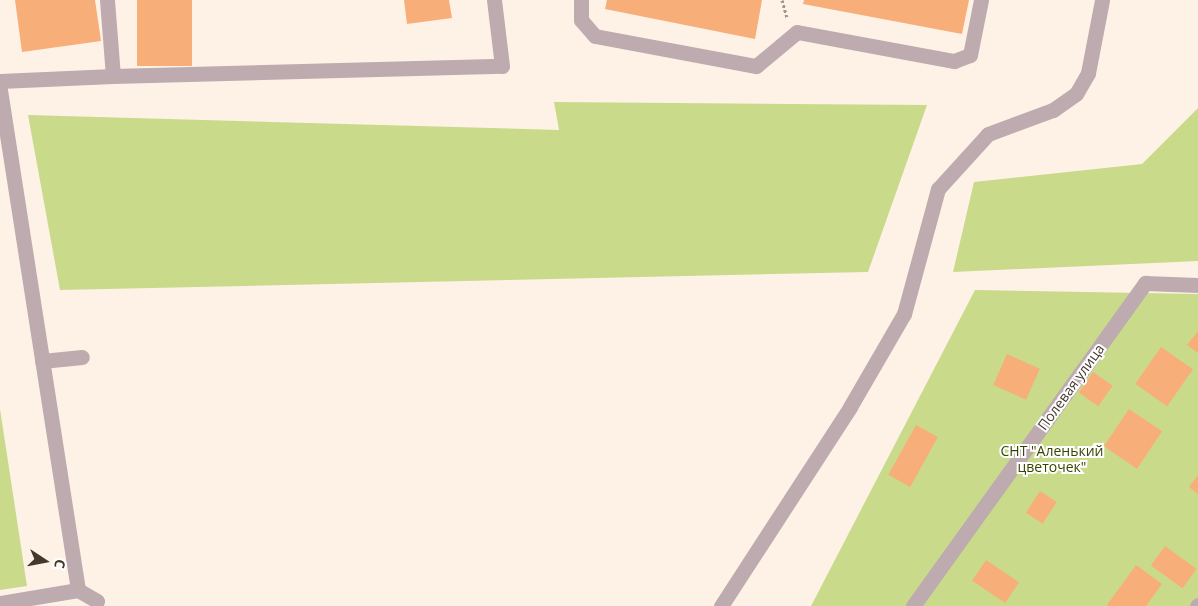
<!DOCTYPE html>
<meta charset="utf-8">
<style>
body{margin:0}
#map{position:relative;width:1198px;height:606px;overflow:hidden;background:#fef2e7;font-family:"Open Sans",sans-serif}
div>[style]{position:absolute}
.green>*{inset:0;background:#c9db8b}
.building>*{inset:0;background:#f8ae79;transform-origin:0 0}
.path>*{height:3px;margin-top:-1.5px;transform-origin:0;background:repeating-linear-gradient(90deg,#a2968b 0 2.5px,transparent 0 5px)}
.minor>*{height:15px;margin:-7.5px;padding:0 7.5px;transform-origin:7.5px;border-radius:7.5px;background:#bdabb0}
span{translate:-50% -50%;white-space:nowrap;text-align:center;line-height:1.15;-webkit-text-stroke:4px #fff;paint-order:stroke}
.street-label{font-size:14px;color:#44382d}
.park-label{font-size:14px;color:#3a4402}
.north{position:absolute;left:20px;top:536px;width:50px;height:50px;-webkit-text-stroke:4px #fff;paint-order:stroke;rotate:101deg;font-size:14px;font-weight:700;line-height:20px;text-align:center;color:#44382d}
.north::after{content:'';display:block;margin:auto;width:18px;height:22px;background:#44382d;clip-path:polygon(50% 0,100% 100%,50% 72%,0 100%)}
</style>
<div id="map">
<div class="green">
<i style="clip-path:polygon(554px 102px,927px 105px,868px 272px,60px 290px,28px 115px,559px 130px)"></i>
<i style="clip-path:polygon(1198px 108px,1198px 261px,953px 272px,974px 182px,1142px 164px)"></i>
<i style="clip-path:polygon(975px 290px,1198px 294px,1198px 606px,811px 606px)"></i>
<i style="clip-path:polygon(0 409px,27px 586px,0 590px)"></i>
</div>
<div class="building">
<i style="clip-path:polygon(15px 0,95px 0,101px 41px,22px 52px)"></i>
<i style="left:137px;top:0;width:55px;height:66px"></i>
<i style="clip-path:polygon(404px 0,449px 0,452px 18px,407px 24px)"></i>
<i style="clip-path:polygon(607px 0,762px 0,755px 39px,605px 9px)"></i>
<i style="clip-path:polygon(804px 0,969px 0,962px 34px,803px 4px)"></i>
<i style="clip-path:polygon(1198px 331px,1198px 353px,1187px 345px)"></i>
<i style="left:1161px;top:347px;width:39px;height:45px;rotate:35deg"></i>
<i style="left:1007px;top:354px;width:36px;height:34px;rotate:24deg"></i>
<i style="left:1093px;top:372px;width:24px;height:25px;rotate:35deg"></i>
<i style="left:1129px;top:409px;width:40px;height:45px;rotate:34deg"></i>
<i style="left:916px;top:425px;width:25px;height:57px;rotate:29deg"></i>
<i style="clip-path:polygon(1198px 475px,1198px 494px,1189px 487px)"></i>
<i style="left:1040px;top:491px;width:20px;height:26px;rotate:33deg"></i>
<i style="left:1165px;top:546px;width:39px;height:24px;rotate:36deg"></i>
<i style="left:986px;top:560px;width:40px;height:25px;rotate:34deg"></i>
<i style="clip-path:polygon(1136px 565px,1162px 584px,1146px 606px,1108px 606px,1107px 605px)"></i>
</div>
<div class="path">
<i style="left:782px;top:0;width:19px;rotate:74deg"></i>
</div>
<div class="minor">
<i style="left:107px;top:0;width:76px;rotate:85.5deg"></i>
<i style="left:113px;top:76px;width:389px;rotate:-1.5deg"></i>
<i style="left:502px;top:66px;width:66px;rotate:-96.9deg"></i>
<i style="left:581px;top:0;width:20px;rotate:90deg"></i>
<i style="left:581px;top:20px;width:21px;rotate:49deg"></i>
<i style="left:595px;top:36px;width:164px;rotate:10.6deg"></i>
<i style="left:756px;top:66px;width:53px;rotate:-39.7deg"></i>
<i style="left:797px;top:32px;width:160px;rotate:10.5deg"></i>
<i style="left:954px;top:61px;width:17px;rotate:-21deg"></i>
<i style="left:970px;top:55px;width:56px;rotate:-78.7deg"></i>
<i style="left:0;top:81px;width:113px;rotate:-2.5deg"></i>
<i style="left:0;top:90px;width:506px;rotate:81.13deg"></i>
<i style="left:78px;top:590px;width:79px;rotate:170.5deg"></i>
<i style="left:42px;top:361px;width:40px;rotate:-5.7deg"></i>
<i style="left:78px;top:590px;width:22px;rotate:30deg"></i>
<i style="left:721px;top:606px;width:237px;rotate:-57deg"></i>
<i style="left:850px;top:407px;width:108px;rotate:-59.9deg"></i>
<i style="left:904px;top:314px;width:130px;rotate:-74.8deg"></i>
<i style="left:938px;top:189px;width:74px;rotate:-47.7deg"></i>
<i style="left:988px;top:134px;width:69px;rotate:-20.3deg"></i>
<i style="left:1053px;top:110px;width:28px;rotate:-35deg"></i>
<i style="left:1076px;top:94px;width:24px;rotate:-60deg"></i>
<i style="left:1088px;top:73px;width:74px;rotate:-79.1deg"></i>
<i style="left:913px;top:606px;width:398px;rotate:-54.3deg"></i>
<i style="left:1145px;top:283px;width:53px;rotate:2.2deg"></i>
<i style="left:1197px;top:606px;width:1px;rotate:-45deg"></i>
</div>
<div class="street-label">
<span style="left:1071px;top:387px;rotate:-54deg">Полевая улица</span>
</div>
<div class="park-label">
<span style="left:1052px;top:459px">СНТ "Аленький<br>цветочек"</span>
</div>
<div class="north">С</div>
</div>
